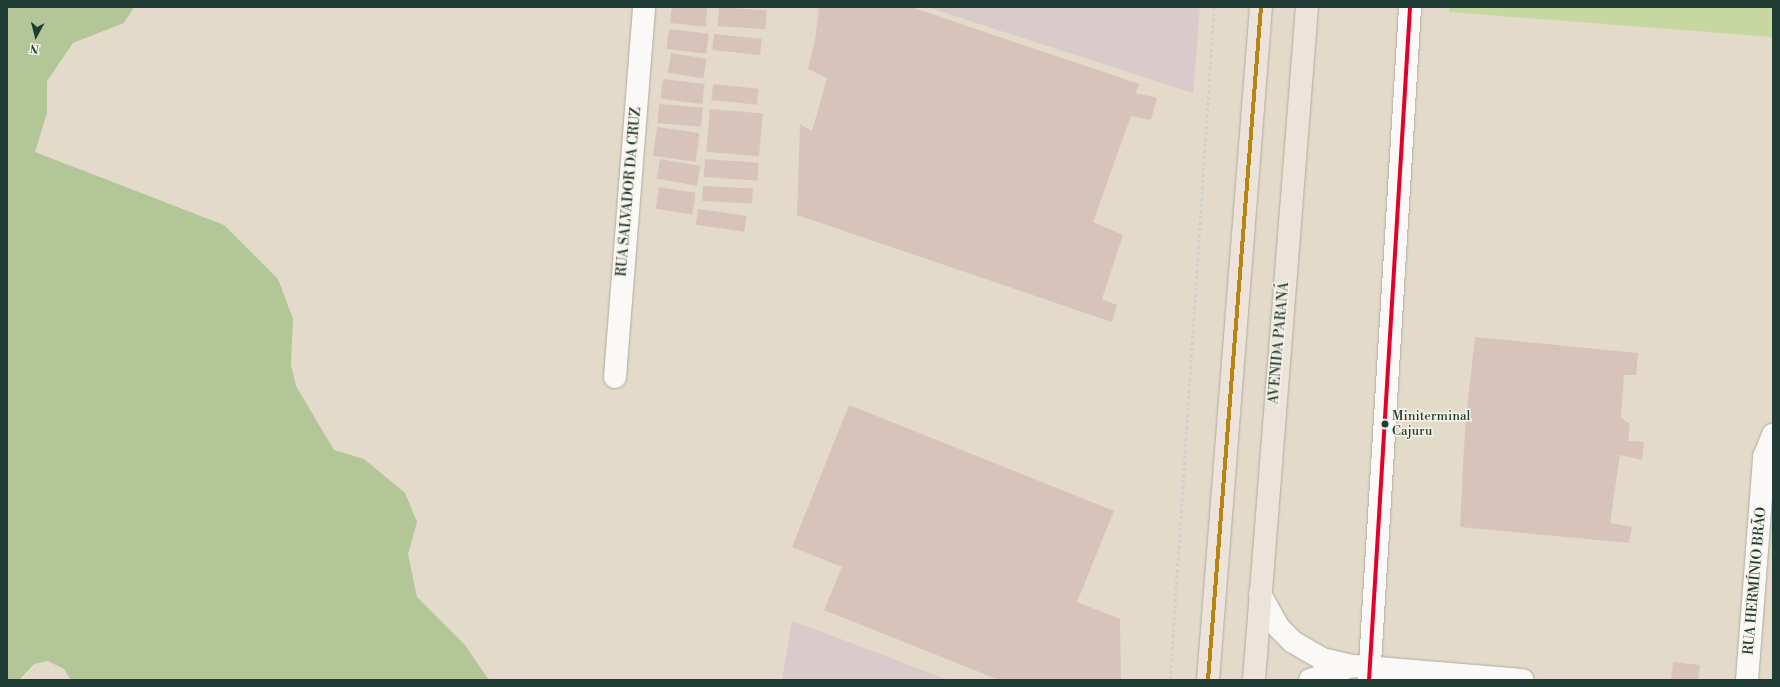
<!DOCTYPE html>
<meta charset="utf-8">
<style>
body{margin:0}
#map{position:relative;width:1780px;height:687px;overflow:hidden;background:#e4dac9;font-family:"Libre Bodoni",serif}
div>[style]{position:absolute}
.industrial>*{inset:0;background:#dacacb}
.green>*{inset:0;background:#c6d7a0}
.forest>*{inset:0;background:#b2c697}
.building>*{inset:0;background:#d8c3bb;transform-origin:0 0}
.path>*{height:2.5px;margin-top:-1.25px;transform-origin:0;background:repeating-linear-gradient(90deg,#d1d0cc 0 3px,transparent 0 6px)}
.roads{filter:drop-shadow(0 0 1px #afaca0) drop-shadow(0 0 1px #afaca0)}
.minor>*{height:22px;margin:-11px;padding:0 11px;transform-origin:11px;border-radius:11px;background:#fbf9f7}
.major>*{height:22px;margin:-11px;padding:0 11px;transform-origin:11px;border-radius:11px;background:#ece3db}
.bus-1>*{height:4px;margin:-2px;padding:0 2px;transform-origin:2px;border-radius:2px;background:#b68610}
.bus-2>*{height:4px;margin:-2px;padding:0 2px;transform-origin:2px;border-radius:2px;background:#e4002b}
.dots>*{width:11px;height:11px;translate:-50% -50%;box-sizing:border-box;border:2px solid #f7f3e8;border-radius:50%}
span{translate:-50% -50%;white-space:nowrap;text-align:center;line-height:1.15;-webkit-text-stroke:3px #f7f3e8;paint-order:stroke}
.bus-label{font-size:13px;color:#1f3d34}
.left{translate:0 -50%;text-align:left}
.street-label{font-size:14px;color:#1f3d34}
.frame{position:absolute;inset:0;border:8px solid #1f3d34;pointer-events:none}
.north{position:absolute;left:16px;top:16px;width:40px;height:40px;-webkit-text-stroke:3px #f7f3e8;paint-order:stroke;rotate:187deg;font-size:11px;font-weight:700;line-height:16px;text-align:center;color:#1f3d34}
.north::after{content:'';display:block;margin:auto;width:14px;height:18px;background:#1f3d34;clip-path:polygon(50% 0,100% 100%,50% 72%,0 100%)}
</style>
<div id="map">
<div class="industrial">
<i style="clip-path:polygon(927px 7px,1200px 7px,1193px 93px)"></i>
<i style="clip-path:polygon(792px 621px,833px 636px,948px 680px,782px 680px)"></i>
</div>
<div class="green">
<i style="clip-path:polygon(1449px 7px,1773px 7px,1773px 37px,1449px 12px)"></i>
</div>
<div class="forest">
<i style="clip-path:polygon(7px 7px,134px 7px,124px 23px,73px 43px,47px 81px,47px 113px,35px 152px,224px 225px,278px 279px,293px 319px,291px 365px,296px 386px,334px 450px,364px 459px,405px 493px,417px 522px,408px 554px,417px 597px,465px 645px,489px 680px,71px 680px,64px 669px,48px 661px,34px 664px,19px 680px,7px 680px)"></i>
</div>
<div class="building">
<i style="clip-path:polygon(672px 7px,707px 8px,706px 27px,670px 23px)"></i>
<i style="left:719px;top:7px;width:48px;height:19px;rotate:4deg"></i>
<i style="clip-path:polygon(819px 7px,911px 7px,1139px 84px,1136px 93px,1157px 98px,1151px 120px,1131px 116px,1093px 222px,1123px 235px,1102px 299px,1117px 305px,1112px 322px,797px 215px,800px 124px,812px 131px,827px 78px,808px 69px,815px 40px)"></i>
<i style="left:669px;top:29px;width:40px;height:20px;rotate:7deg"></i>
<i style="left:714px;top:34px;width:48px;height:16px;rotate:6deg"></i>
<i style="left:671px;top:53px;width:36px;height:20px;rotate:9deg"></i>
<i style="left:663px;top:79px;width:42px;height:20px;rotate:7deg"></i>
<i style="left:713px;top:84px;width:46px;height:16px;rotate:6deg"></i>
<i style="left:659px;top:104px;width:44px;height:19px;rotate:5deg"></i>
<i style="left:710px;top:109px;width:53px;height:43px;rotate:5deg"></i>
<i style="left:657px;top:127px;width:43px;height:29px;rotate:8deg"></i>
<i style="left:660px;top:159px;width:41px;height:20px;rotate:10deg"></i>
<i style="left:705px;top:159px;width:54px;height:18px;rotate:4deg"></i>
<i style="left:703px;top:186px;width:50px;height:15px;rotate:3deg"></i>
<i style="left:659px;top:187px;width:37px;height:22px;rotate:9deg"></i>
<i style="left:698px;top:209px;width:49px;height:16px;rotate:8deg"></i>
<i style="clip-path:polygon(1475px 337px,1638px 353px,1636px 375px,1624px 375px,1621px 418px,1630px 424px,1628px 441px,1644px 442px,1642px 460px,1620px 455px,1610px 523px,1632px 527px,1629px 543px,1460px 527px,1465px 428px)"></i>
<i style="clip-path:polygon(849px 405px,1114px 511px,1077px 602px,1120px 619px,1121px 680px,999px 680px,824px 610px,842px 567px,792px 547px)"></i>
<i style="clip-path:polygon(1673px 662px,1700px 665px,1698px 680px,1671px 680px)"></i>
</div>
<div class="path">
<i style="left:1170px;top:680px;width:674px;rotate:-86.26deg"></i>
</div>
<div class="roads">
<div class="minor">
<i style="left:615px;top:377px;width:371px;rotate:-85.5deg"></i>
<i style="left:1260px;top:594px;width:38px;rotate:61deg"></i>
<i style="left:1278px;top:627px;width:21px;rotate:45deg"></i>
<i style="left:1293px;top:642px;width:34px;rotate:30deg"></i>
<i style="left:1322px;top:659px;width:32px;rotate:13deg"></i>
<i style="left:1353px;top:666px;width:170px;rotate:4.7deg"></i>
<i style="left:1310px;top:680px;width:44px;rotate:-18.4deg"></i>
<i style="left:1369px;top:680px;width:674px;rotate:-86.51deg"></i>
<i style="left:1747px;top:680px;width:224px;rotate:-85.6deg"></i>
<i style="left:1764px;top:457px;width:24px;rotate:-68deg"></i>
</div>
<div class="major">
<i style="left:1208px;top:680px;width:675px;rotate:-85.5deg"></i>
<i style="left:1254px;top:680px;width:675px;rotate:-85.5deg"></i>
</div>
</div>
<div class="bus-1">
<i style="left:1208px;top:680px;width:675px;rotate:-85.5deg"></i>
</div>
<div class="bus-2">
<i style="left:1369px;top:680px;width:674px;rotate:-86.51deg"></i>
</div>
<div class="dots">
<i style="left:1385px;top:424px;background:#1f3d34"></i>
</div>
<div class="bus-label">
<span class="left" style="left:1392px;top:424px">Miniterminal<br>Cajuru</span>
</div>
<div class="street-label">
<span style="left:629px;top:192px;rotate:-85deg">RUA SALVADOR DA CRUZ</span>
<span style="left:1279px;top:343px;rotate:-85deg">AVENIDA PARANÁ</span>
<span style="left:1755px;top:581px;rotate:-85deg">RUA HERMÍNIO BRÃO</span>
</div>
<div class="frame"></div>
<div class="north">N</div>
</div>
